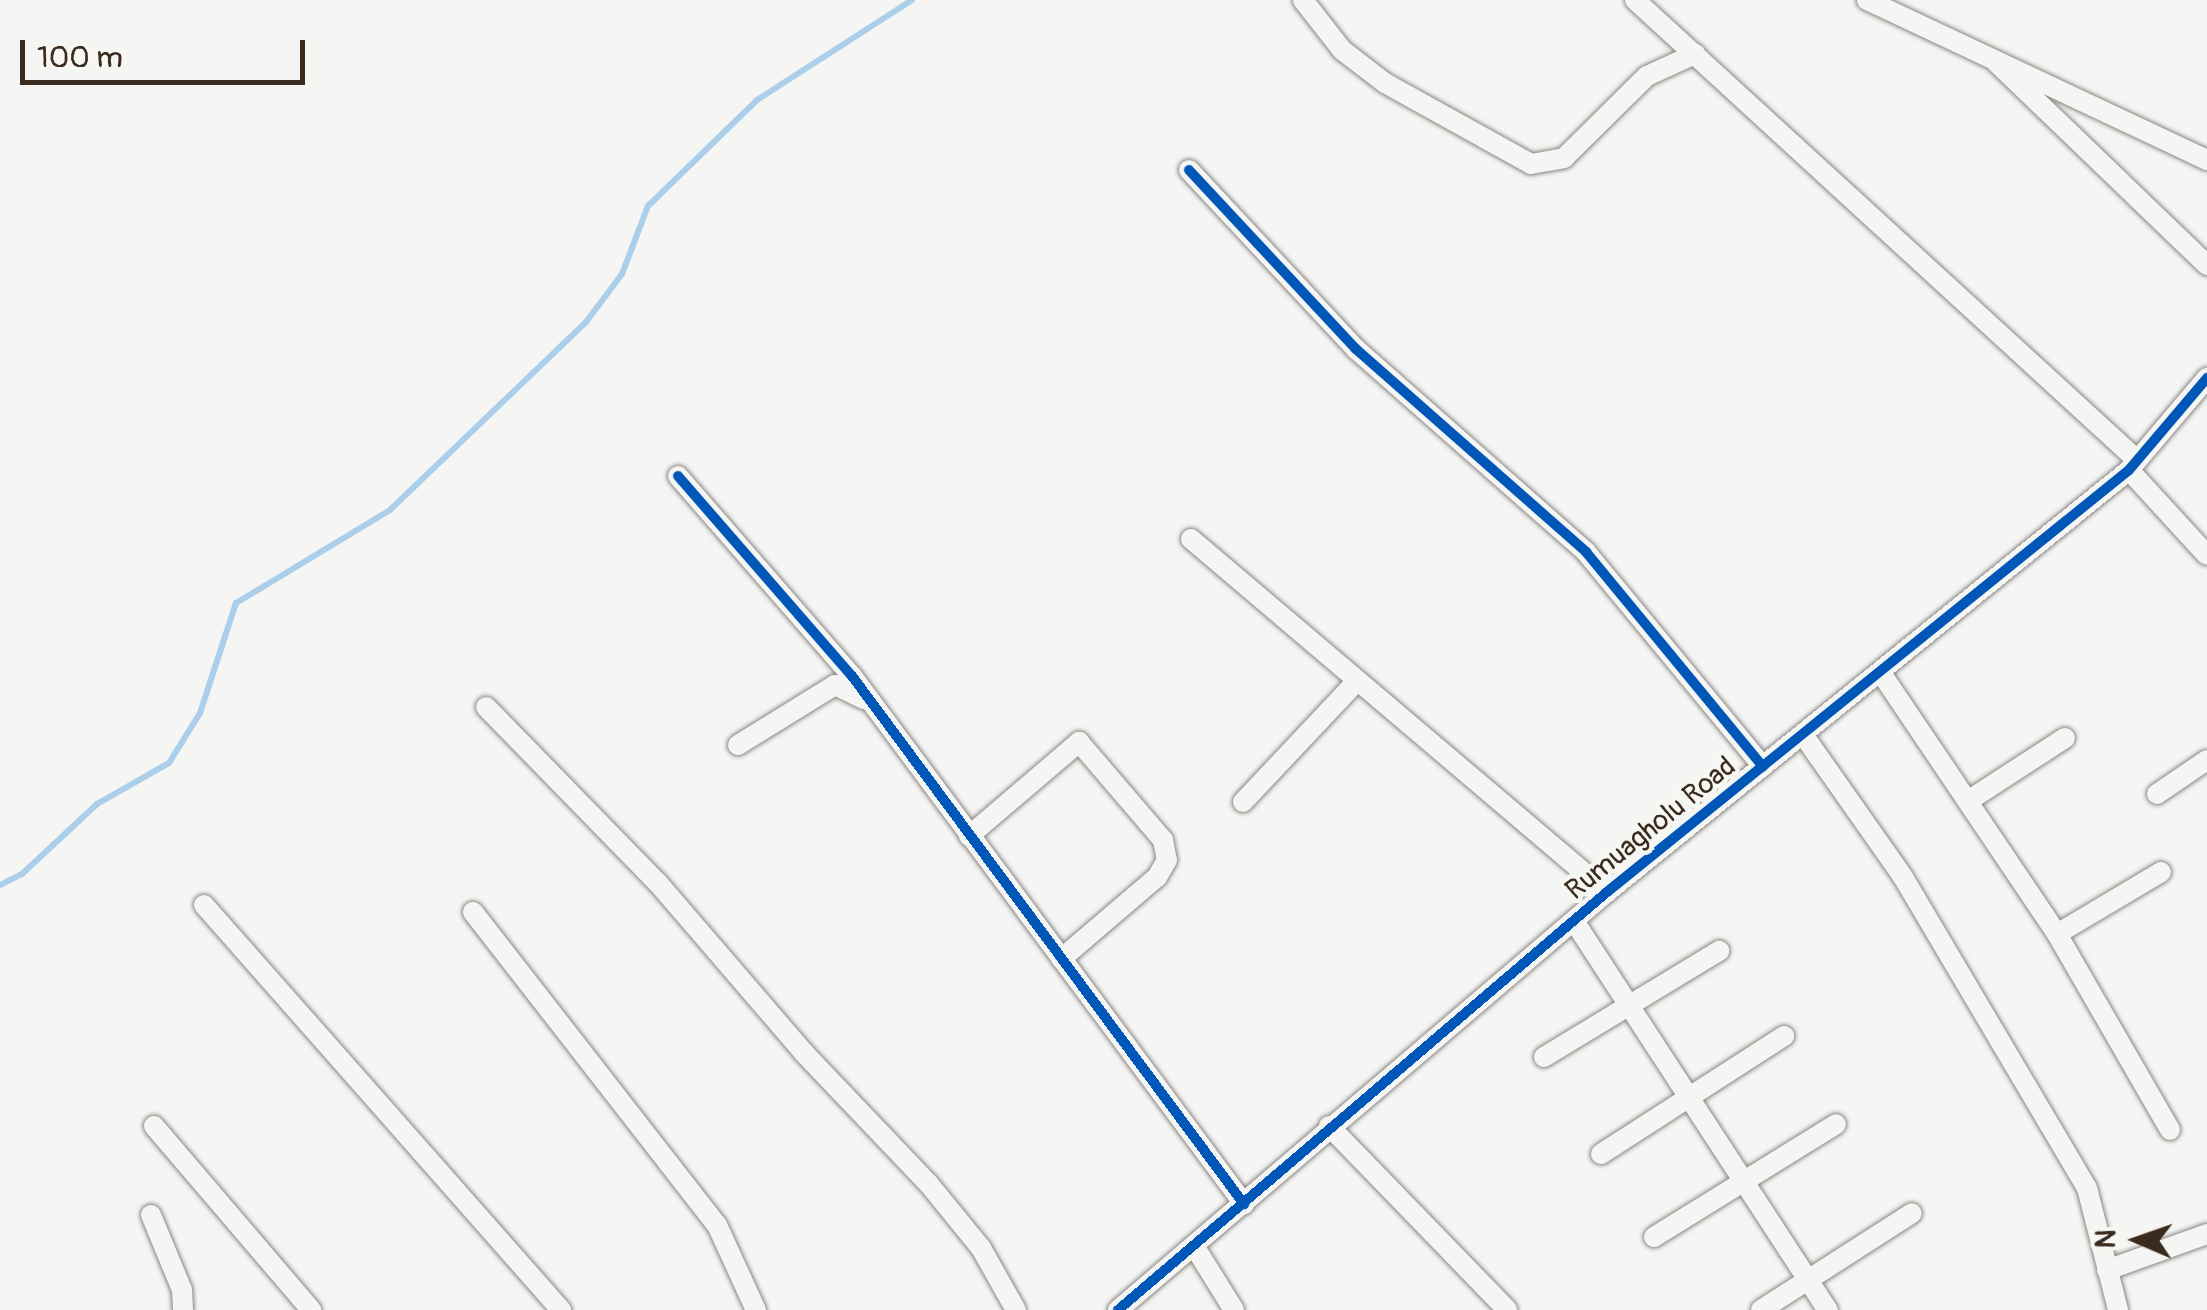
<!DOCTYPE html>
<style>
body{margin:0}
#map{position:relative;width:2207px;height:1310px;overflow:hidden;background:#f5f5f3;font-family:Pangolin,sans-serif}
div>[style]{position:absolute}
.stream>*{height:6px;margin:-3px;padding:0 3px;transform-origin:3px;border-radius:3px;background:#abceeb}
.roads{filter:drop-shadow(0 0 2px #8a8683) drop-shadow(0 0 2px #8a8683)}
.minor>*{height:20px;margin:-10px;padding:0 10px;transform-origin:10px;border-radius:10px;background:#f5f5f3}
.cycleway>*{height:10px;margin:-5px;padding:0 5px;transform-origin:5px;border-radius:5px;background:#0057b8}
span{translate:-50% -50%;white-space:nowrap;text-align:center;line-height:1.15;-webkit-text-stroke:9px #f6f6f2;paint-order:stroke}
.street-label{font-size:28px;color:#3b2a1e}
.north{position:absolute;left:2087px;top:1190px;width:100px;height:100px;-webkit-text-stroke:8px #f6f6f2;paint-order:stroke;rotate:272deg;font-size:28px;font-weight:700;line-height:40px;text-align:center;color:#3b2a1e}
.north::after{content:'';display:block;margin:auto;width:35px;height:45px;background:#3b2a1e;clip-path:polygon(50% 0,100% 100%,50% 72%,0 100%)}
.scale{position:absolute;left:20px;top:40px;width:285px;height:45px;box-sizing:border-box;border:5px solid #3b2a1e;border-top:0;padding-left:12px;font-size:30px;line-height:35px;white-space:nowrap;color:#3b2a1e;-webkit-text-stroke:8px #f6f6f2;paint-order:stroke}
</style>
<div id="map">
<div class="stream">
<i style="left:0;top:885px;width:25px;rotate:-27deg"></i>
<i style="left:22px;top:874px;width:103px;rotate:-43deg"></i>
<i style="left:97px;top:804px;width:83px;rotate:-29.7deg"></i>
<i style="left:169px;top:763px;width:59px;rotate:-58.2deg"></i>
<i style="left:200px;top:713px;width:116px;rotate:-71.9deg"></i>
<i style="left:236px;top:603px;width:180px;rotate:-31.1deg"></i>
<i style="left:390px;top:510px;width:272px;rotate:-43.8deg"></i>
<i style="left:586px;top:322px;width:60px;rotate:-53.1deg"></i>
<i style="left:622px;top:274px;width:73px;rotate:-69.1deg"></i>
<i style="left:648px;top:206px;width:152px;rotate:-44.2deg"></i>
<i style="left:757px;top:100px;width:184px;rotate:-32.8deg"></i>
</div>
<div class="roads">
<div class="minor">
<i style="left:1303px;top:0;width:63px;rotate:52deg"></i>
<i style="left:1342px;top:50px;width:54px;rotate:37.5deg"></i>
<i style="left:1385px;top:83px;width:167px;rotate:29deg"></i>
<i style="left:1531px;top:164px;width:34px;rotate:-10deg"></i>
<i style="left:1564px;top:158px;width:117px;rotate:-44.7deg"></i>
<i style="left:1647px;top:76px;width:53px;rotate:-24.6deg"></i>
<i style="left:1635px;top:0;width:681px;rotate:42.5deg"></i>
<i style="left:1867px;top:0;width:376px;rotate:25.2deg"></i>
<i style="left:1996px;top:62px;width:293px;rotate:43.9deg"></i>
<i style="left:1189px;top:170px;width:245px;rotate:47deg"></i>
<i style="left:1356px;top:349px;width:307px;rotate:41.4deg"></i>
<i style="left:1586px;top:552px;width:278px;rotate:50.5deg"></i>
<i style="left:2129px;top:470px;width:115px;rotate:47.5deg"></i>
<i style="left:678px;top:476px;width:265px;rotate:49deg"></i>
<i style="left:852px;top:676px;width:658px;rotate:53.41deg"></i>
<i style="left:1191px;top:539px;width:546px;rotate:40.32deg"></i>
<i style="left:1881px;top:673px;width:315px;rotate:56deg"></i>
<i style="left:2057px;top:934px;width:226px;rotate:60deg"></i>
<i style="left:486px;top:707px;width:246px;rotate:45.7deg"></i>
<i style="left:658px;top:883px;width:224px;rotate:49.3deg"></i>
<i style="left:804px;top:1053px;width:180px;rotate:46.4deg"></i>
<i style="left:928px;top:1183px;width:84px;rotate:50.8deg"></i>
<i style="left:981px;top:1248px;width:71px;rotate:60.6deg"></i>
<i style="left:1804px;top:736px;width:172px;rotate:54.9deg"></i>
<i style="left:1903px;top:877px;width:361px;rotate:59.4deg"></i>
<i style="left:2087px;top:1188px;width:126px;rotate:75.7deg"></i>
<i style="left:738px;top:745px;width:114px;rotate:-31.7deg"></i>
<i style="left:835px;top:685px;width:32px;rotate:26deg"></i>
<i style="left:2157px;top:794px;width:60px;rotate:-34.2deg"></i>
<i style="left:1971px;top:799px;width:112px;rotate:-33deg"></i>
<i style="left:1243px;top:802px;width:166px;rotate:-46.7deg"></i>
<i style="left:969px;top:836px;width:145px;rotate:-40.5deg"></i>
<i style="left:1079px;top:742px;width:129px;rotate:49.4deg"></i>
<i style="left:1163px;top:840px;width:20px;rotate:79deg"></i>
<i style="left:1167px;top:860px;width:20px;rotate:120deg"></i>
<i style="left:1157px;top:877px;width:126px;rotate:139.5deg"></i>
<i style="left:204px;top:905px;width:540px;rotate:48.6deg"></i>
<i style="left:473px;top:912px;width:397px;rotate:52.1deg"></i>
<i style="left:717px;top:1225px;width:94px;rotate:65.4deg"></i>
<i style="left:1574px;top:921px;width:465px;rotate:56.9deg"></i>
<i style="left:2057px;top:934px;width:121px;rotate:-30.8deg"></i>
<i style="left:1544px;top:1057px;width:205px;rotate:-31.2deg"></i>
<i style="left:154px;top:1126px;width:242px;rotate:49.5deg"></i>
<i style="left:1329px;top:1126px;width:256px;rotate:45.9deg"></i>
<i style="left:1601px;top:1154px;width:218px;rotate:-32.8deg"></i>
<i style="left:151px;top:1215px;width:81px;rotate:67.5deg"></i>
<i style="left:182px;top:1290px;width:20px;rotate:87deg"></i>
<i style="left:1654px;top:1237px;width:214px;rotate:-31.8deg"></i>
<i style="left:1196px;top:1249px;width:72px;rotate:58.1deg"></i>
<i style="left:2107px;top:1270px;width:106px;rotate:-19.8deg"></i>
<i style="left:1118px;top:1310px;width:643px;rotate:-40.52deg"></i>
<i style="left:1607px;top:892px;width:671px;rotate:-38.95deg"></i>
<i style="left:2129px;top:470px;width:121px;rotate:-49.7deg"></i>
<i style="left:1761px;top:1310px;width:179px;rotate:-32.7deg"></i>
</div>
</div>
<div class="cycleway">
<i style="left:1189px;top:170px;width:245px;rotate:47deg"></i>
<i style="left:1356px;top:349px;width:307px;rotate:41.4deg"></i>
<i style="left:1586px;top:552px;width:278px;rotate:50.5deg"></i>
<i style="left:678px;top:476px;width:265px;rotate:49deg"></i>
<i style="left:852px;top:676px;width:658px;rotate:53.41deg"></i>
<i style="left:1118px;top:1310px;width:643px;rotate:-40.52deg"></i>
<i style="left:1607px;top:892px;width:671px;rotate:-38.95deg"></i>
<i style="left:2129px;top:470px;width:121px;rotate:-49.7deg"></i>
</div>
<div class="street-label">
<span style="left:1651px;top:829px;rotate:-39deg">Rumuagholu Road</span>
</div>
<div class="north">N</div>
<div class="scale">100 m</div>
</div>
